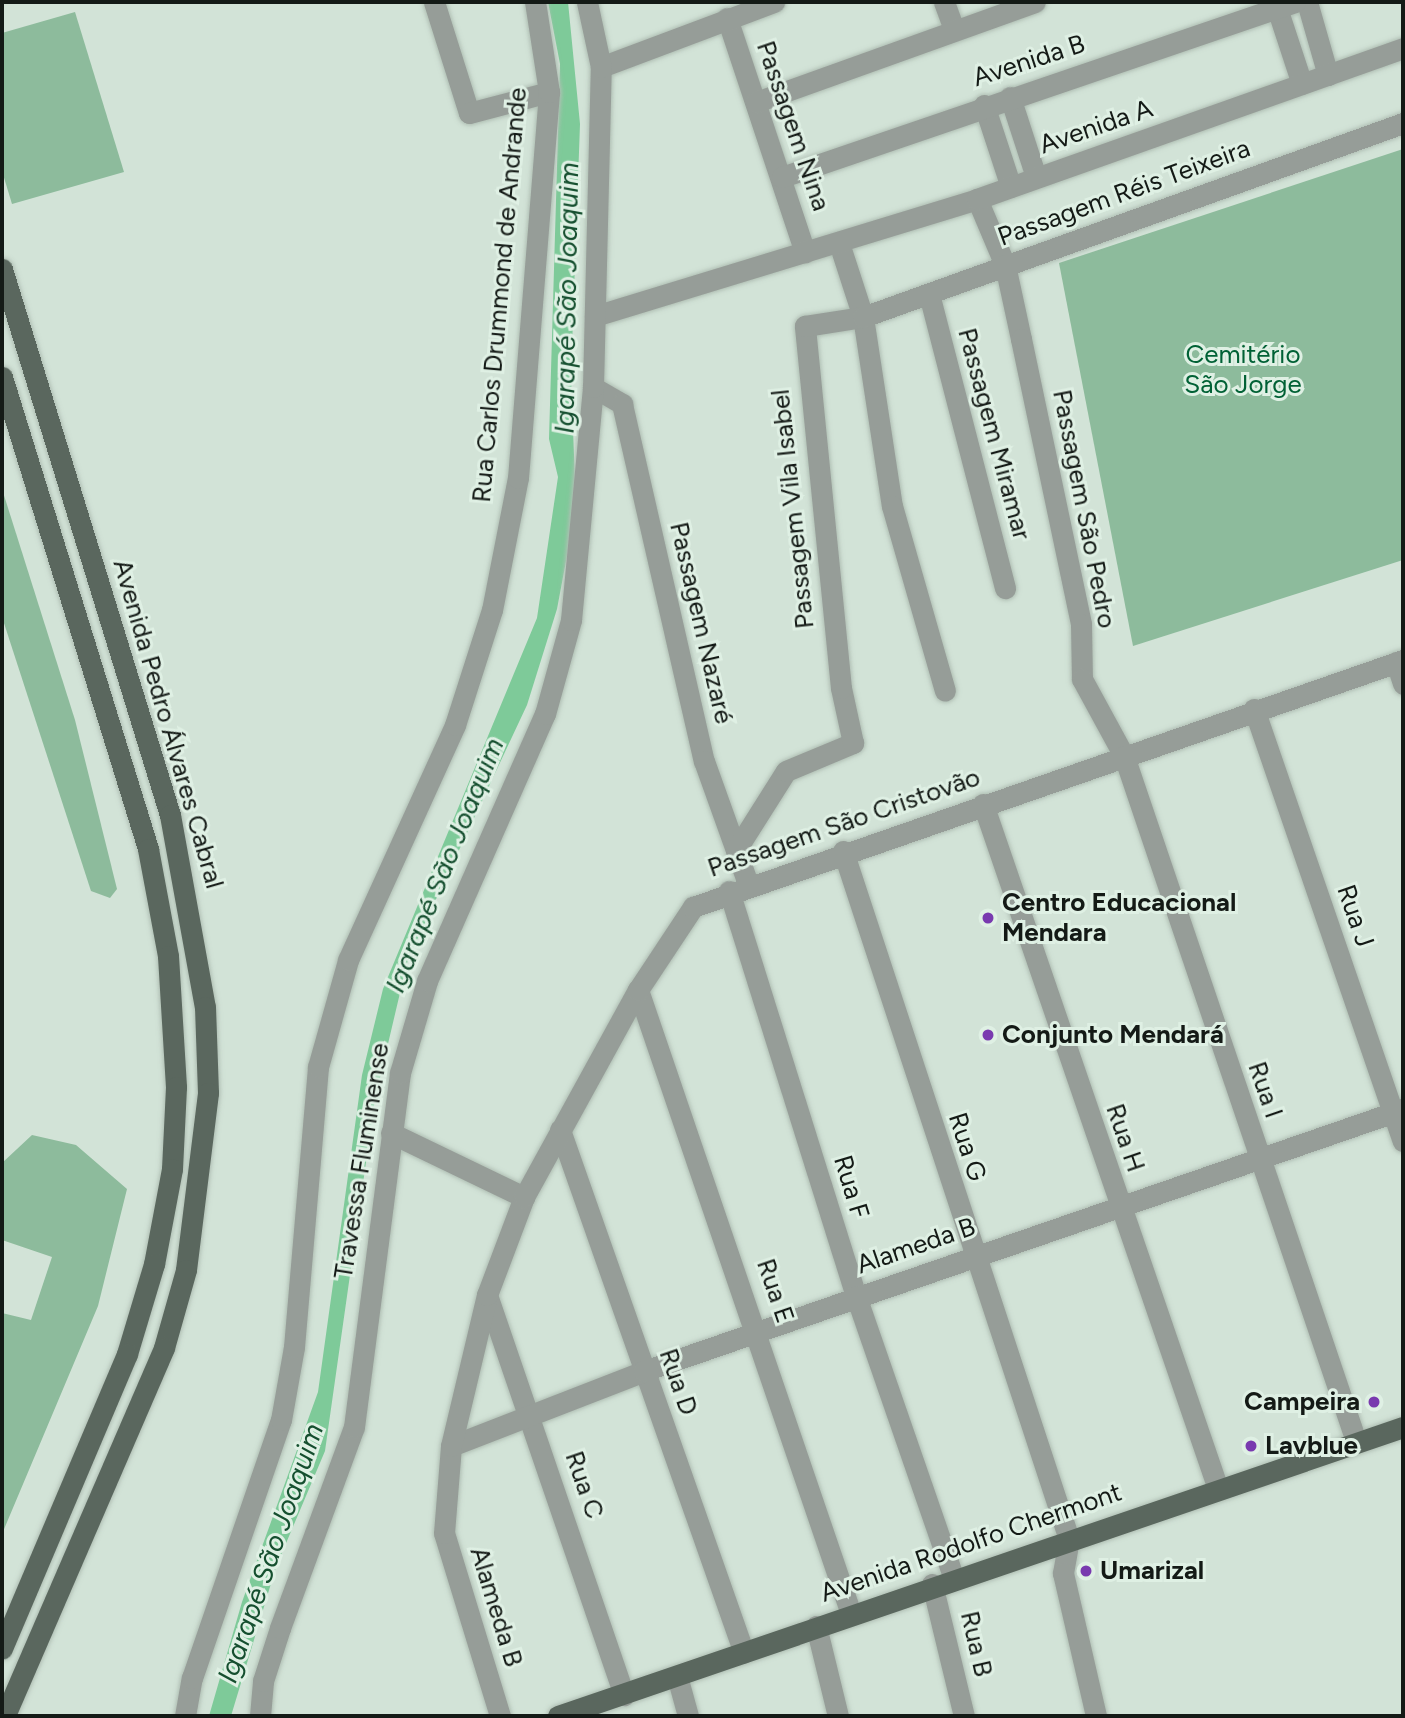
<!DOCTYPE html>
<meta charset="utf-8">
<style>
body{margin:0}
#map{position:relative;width:1405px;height:1718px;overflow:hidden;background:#d2e3d7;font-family:Figtree,sans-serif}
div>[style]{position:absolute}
.green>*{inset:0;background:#8dbb9c}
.water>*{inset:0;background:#7eca99}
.roads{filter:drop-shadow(0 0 2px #b0bfb4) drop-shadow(0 0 2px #b0bfb4)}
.minor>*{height:21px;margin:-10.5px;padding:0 10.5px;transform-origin:10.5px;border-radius:10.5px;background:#969d98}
.major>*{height:21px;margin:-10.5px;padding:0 10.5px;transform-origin:10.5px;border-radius:10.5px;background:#5a675e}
.dots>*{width:19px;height:19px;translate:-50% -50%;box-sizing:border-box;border:4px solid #dff0e4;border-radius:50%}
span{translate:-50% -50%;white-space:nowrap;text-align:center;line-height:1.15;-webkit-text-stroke:6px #dff0e4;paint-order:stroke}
.street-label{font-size:26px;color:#141a16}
.park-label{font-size:26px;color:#006135}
.poi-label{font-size:26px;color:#141a16;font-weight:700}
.left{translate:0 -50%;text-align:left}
.right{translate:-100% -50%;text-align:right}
.water-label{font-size:28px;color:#154f2f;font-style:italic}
.frame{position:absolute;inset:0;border:4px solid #141a16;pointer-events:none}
</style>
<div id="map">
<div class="green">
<i style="clip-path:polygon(75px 12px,124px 172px,12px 204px,2px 171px,2px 33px)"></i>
<i style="clip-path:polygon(1403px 149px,1403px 560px,1133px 646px,1059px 263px)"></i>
<i style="clip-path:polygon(2px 489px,75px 720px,117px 889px,110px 898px,91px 891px,2px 617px)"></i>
<i style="clip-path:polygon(32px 1135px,76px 1145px,127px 1189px,98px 1306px,2px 1534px,2px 1313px,31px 1320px,52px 1257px,2px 1240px,2px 1163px)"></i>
</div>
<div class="water">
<i style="clip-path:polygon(548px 2px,568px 2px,580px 124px,571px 376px,576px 508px,557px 609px,527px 705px,408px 959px,375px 1099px,325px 1451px,276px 1567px,231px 1716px,209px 1716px,242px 1602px,318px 1392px,362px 1075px,383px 989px,537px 618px,558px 477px,549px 439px,560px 64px)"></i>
</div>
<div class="roads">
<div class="minor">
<i style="left:434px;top:2px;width:116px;rotate:72.5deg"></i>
<i style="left:469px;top:113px;width:83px;rotate:-14.7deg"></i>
<i style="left:944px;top:2px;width:29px;rotate:70deg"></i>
<i style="left:1275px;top:2px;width:86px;rotate:71.8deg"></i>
<i style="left:1307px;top:2px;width:76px;rotate:74deg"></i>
<i style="left:727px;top:18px;width:247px;rotate:71.6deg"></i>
<i style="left:601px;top:67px;width:185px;rotate:-20.6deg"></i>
<i style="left:1010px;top:97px;width:84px;rotate:72deg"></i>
<i style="left:756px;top:102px;width:296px;rotate:-19.7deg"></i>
<i style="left:984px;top:105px;width:86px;rotate:71.8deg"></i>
<i style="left:782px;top:177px;width:542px;rotate:-18.84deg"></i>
<i style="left:977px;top:199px;width:72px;rotate:67deg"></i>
<i style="left:1005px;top:265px;width:76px;rotate:77.8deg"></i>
<i style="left:1021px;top:339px;width:291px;rotate:78.1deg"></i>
<i style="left:1081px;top:624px;width:55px;rotate:89deg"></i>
<i style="left:1082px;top:679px;width:88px;rotate:61.4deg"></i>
<i style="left:1124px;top:756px;width:723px;rotate:71.29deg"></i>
<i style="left:839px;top:243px;width:78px;rotate:72deg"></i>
<i style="left:863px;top:317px;width:191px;rotate:81.3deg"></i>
<i style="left:892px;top:506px;width:192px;rotate:74deg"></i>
<i style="left:929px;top:294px;width:304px;rotate:75.5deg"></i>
<i style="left:595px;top:316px;width:400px;rotate:-17deg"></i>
<i style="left:977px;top:199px;width:452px;rotate:-19.5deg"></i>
<i style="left:593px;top:387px;width:34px;rotate:30deg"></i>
<i style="left:622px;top:404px;width:366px;rotate:77.1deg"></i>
<i style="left:704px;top:761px;width:131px;rotate:70.3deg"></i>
<i style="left:1396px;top:662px;width:23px;rotate:72deg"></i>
<i style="left:1254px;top:709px;width:457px;rotate:71deg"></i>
<i style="left:983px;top:804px;width:724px;rotate:71.06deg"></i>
<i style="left:736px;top:850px;width:93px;rotate:-57.7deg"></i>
<i style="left:786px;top:771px;width:73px;rotate:-22.7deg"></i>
<i style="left:853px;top:743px;width:56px;rotate:-102.3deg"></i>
<i style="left:841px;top:688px;width:364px;rotate:-95.7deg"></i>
<i style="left:805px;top:326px;width:59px;rotate:-8.8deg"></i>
<i style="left:863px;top:317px;width:574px;rotate:-19.76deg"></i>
<i style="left:843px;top:851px;width:724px;rotate:71.82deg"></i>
<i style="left:1069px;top:1539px;width:35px;rotate:100deg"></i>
<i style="left:1063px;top:1573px;width:147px;rotate:77deg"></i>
<i style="left:729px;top:891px;width:424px;rotate:72.6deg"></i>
<i style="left:856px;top:1296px;width:296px;rotate:70.9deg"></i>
<i style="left:638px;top:990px;width:659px;rotate:71.15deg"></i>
<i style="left:560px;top:1130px;width:554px;rotate:70.62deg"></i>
<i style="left:391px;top:1133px;width:148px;rotate:25.7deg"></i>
<i style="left:487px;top:1295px;width:423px;rotate:71.1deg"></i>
<i style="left:451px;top:1446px;width:207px;rotate:-21.2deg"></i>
<i style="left:644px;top:1371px;width:803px;rotate:-19.04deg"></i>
<i style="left:932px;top:1584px;width:136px;rotate:76.4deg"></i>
<i style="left:816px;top:1626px;width:93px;rotate:76.3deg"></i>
<i style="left:677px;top:1676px;width:41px;rotate:74.6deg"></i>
<i style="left:185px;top:1716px;width:39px;rotate:-80deg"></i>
<i style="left:192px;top:1678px;width:273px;rotate:-71deg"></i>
<i style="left:281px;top:1420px;width:74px;rotate:-79.9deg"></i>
<i style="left:294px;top:1347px;width:281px;rotate:-85.1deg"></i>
<i style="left:318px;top:1067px;width:111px;rotate:-74.3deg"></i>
<i style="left:348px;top:960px;width:258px;rotate:-65.5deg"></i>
<i style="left:455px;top:725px;width:121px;rotate:-72.2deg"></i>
<i style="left:492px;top:610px;width:135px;rotate:-78.9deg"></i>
<i style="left:518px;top:478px;width:387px;rotate:-85.4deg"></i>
<i style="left:549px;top:92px;width:91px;rotate:-98.8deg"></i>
<i style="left:260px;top:1716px;width:35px;rotate:-85deg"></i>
<i style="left:263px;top:1681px;width:56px;rotate:-72.2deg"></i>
<i style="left:280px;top:1628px;width:214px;rotate:-69.8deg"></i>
<i style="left:354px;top:1427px;width:357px;rotate:-82.6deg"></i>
<i style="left:400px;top:1073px;width:96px;rotate:-73.6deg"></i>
<i style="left:427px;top:981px;width:292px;rotate:-66.2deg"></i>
<i style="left:545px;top:714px;width:98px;rotate:-74.5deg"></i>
<i style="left:571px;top:620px;width:234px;rotate:-84.6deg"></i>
<i style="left:593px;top:387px;width:320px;rotate:-88.6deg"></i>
<i style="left:601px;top:67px;width:66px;rotate:-102.2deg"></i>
<i style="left:500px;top:1716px;width:191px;rotate:-107deg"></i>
<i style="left:444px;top:1533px;width:87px;rotate:-85.4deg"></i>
<i style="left:451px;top:1446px;width:155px;rotate:-76.6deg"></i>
<i style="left:487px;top:1295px;width:105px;rotate:-69.3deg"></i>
<i style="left:524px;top:1197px;width:236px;rotate:-61.2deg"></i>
<i style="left:638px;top:990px;width:100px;rotate:-56.5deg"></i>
<i style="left:693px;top:907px;width:752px;rotate:-19.18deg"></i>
</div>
<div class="major">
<i style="left:2px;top:269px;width:571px;rotate:72.9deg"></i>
<i style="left:170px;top:815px;width:195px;rotate:79.7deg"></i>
<i style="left:205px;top:1007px;width:86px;rotate:88deg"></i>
<i style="left:208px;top:1093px;width:178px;rotate:97.1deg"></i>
<i style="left:186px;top:1270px;width:81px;rotate:105.8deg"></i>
<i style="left:164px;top:1348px;width:401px;rotate:113.4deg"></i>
<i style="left:2px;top:377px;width:494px;rotate:72.8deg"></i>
<i style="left:148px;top:849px;width:109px;rotate:79.4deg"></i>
<i style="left:168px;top:956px;width:131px;rotate:86.5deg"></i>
<i style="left:176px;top:1087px;width:82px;rotate:92.8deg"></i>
<i style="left:172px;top:1169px;width:97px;rotate:100.7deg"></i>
<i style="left:154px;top:1264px;width:94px;rotate:106.7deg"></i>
<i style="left:127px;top:1354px;width:320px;rotate:113deg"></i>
<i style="left:558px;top:1716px;width:893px;rotate:-18.88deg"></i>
</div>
</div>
<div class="dots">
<i style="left:988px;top:918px;background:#793aaf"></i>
<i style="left:988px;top:1035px;background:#793aaf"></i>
<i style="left:1374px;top:1402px;background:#793aaf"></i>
<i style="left:1251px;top:1446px;background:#793aaf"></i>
<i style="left:1086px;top:1571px;background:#793aaf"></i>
</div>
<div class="street-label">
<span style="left:1029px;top:61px;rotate:-18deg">Avenida B</span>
<span style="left:793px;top:126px;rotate:71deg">Passagem Nina</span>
<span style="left:1096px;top:127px;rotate:-19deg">Avenida A</span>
<span style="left:1124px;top:193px;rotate:-20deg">Passagem Réis Teixeira</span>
<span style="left:500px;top:295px;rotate:-85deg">Rua Carlos Drummond de Andrande</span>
<span style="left:994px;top:434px;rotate:75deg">Passagem Miramar</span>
<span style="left:793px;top:509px;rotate:-96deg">Passagem Vila Isabel</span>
<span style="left:1084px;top:509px;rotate:79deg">Passagem São Pedro</span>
<span style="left:701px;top:623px;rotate:77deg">Passagem Nazaré</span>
<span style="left:168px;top:724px;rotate:74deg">Avenida Pedro Álvares Cabral</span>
<span style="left:844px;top:823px;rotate:-19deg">Passagem São Cristovão</span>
<span style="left:1355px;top:916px;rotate:71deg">Rua J</span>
<span style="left:1265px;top:1090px;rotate:71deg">Rua I</span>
<span style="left:1125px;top:1138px;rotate:71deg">Rua H</span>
<span style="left:967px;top:1147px;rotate:72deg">Rua G</span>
<span style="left:362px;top:1161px;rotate:-81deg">Travessa Fluminense</span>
<span style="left:851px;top:1187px;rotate:73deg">Rua F</span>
<span style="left:916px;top:1246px;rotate:-19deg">Alameda B</span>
<span style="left:775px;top:1291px;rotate:71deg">Rua E</span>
<span style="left:678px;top:1382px;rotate:71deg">Rua D</span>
<span style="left:584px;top:1485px;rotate:71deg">Rua C</span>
<span style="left:971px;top:1543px;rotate:-19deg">Avenida Rodolfo Chermont</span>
<span style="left:496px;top:1607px;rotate:73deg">Alameda B</span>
<span style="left:976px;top:1644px;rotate:77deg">Rua B</span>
</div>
<div class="park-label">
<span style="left:1243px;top:370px">Cemitério<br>São Jorge</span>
</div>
<div class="poi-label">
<span class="left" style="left:1002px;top:918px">Centro Educacional<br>Mendara</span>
<span class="left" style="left:1002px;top:1035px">Conjunto Mendará</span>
<span class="right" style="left:1360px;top:1402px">Campeira</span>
<span class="left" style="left:1265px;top:1446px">Lavblue</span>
<span class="left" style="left:1100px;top:1571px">Umarizal</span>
</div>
<div class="water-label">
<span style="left:566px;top:298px;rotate:-89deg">Igarapé São Joaquim</span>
<span style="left:444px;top:865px;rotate:-68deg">Igarapé São Joaquim</span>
<span style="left:270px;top:1553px;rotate:-71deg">Igarapé São Joaquim</span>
</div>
<div class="frame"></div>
</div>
